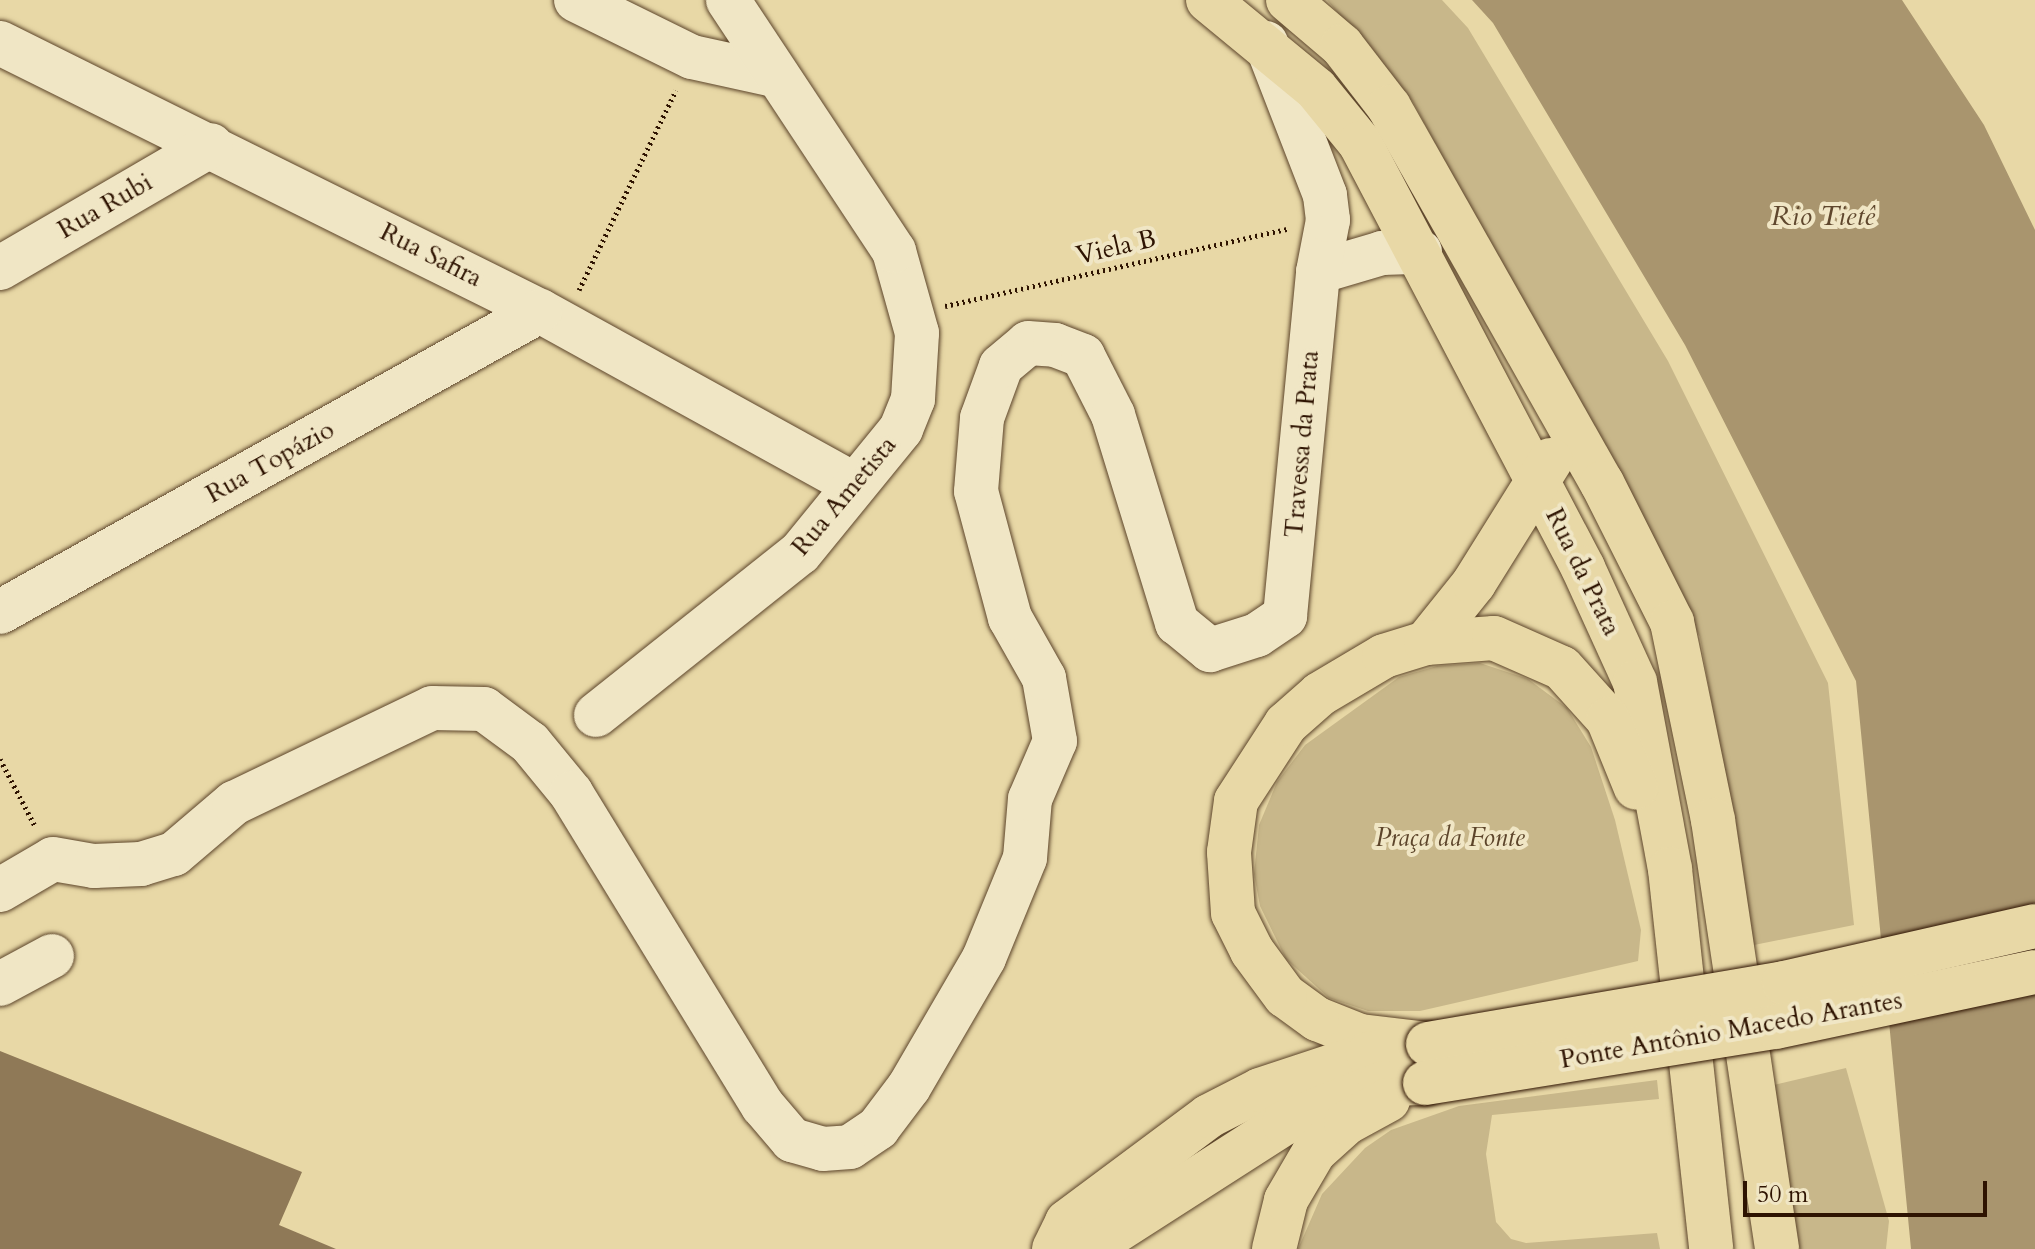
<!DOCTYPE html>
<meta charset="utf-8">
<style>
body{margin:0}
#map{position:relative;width:2035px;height:1249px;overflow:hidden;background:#e8d8a6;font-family:Cardo,serif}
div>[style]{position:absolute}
.green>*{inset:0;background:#c8b78a}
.water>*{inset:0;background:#a9956e}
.building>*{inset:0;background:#8f7957}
.path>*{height:5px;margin-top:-2.5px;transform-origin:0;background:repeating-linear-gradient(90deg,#2e1301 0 2px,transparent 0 6px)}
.roads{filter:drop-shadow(0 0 2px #5c442a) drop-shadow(0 0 2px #5c442a)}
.minor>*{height:44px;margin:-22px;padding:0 22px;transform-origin:22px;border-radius:22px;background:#f0e6c5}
.major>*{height:44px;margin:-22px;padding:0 22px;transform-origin:22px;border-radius:22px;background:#e8d8a6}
.bridges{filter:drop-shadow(0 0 2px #2e1301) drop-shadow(0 0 2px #2e1301)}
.major-bridge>*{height:44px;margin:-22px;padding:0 22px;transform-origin:22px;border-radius:22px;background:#e8d8a6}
span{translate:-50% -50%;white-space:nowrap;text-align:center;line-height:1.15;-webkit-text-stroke:8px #f0e6c5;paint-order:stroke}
.street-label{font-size:26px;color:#2e1301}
.park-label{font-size:26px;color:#5c442a;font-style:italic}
.water-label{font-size:28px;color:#5f472d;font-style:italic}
.scale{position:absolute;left:1743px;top:1181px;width:244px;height:36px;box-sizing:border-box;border:4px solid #2e1301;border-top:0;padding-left:10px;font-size:24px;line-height:28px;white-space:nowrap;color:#2e1301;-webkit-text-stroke:6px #f0e6c5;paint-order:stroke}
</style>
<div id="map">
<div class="green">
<i style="clip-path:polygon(1327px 0,1442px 0,1468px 28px,1668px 361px,1828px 683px,1854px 925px,1754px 945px,1700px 637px,1413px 102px)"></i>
<i style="clip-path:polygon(1480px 663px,1528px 679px,1567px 708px,1591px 747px,1615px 820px,1641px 930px,1638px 961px,1420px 1011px,1368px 1011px,1329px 998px,1286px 959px,1260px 906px,1254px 874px,1259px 825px,1277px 782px,1305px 745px,1399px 677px,1437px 666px)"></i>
<i style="clip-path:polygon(1846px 1068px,1889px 1221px,1886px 1249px,1775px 1249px,1752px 1090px)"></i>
<i style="clip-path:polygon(1657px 1080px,1659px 1099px,1492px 1115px,1486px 1154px,1496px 1222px,1511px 1239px,1526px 1243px,1657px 1233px,1660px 1249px,1298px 1249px,1322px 1194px,1365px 1148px,1391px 1130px,1459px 1106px)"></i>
</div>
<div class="water">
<i style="clip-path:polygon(1472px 0,1902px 0,1984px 125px,2035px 230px,2035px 1249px,1911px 1249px,1856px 681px,1685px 345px,1493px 23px)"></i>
</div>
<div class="building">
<i style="clip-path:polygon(0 1051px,302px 1172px,279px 1225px,336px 1249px,0 1249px)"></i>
</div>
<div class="path">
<i style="left:579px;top:290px;width:222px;rotate:-64.1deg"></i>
<i style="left:945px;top:306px;width:351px;rotate:-12.7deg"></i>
<i style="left:0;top:759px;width:76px;rotate:62.4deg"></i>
</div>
<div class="roads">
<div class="minor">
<i style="left:576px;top:0;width:129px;rotate:26.2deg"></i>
<i style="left:692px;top:57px;width:84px;rotate:12.4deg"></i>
<i style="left:0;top:43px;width:603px;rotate:26.4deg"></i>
<i style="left:540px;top:311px;width:358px;rotate:28.9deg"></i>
<i style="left:0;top:268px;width:244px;rotate:-30.2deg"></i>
<i style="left:1318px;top:272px;width:67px;rotate:-16.5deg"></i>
<i style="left:1382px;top:253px;width:38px;rotate:-2deg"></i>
<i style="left:0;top:612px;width:618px;rotate:-29.14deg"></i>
<i style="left:596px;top:715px;width:260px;rotate:-38.5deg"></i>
<i style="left:800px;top:553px;width:160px;rotate:-50.8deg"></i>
<i style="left:901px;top:429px;width:32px;rotate:-68deg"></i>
<i style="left:913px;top:399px;width:66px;rotate:-86.5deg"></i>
<i style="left:917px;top:333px;width:85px;rotate:-105.7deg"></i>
<i style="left:894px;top:251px;width:301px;rotate:-123.5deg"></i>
<i style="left:0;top:890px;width:61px;rotate:-30.3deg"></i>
<i style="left:53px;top:859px;width:42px;rotate:9.7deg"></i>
<i style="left:94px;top:866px;width:47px;rotate:-2.4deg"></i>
<i style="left:141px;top:864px;width:34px;rotate:-17deg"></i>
<i style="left:174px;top:854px;width:79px;rotate:-40.4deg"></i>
<i style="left:234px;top:803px;width:220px;rotate:-25.6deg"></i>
<i style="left:432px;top:708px;width:52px;rotate:1.1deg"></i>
<i style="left:484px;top:709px;width:57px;rotate:36.5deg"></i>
<i style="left:530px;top:743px;width:65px;rotate:50.6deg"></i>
<i style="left:571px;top:793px;width:367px;rotate:58.5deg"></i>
<i style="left:763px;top:1106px;width:45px;rotate:49.5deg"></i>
<i style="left:792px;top:1140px;width:32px;rotate:16deg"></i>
<i style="left:823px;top:1149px;width:27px;rotate:-4deg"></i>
<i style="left:850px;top:1147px;width:34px;rotate:-34deg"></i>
<i style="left:878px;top:1128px;width:51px;rotate:-52.9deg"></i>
<i style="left:909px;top:1087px;width:149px;rotate:-59.8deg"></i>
<i style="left:984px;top:958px;width:108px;rotate:-67.7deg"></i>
<i style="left:1025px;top:858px;width:59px;rotate:-85.2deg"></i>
<i style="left:1030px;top:799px;width:63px;rotate:-66.7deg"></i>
<i style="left:1055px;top:741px;width:64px;rotate:-99.9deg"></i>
<i style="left:1044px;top:678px;width:69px;rotate:-119.5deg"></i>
<i style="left:1010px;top:618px;width:131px;rotate:-105deg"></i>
<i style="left:976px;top:491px;width:73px;rotate:-85.3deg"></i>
<i style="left:982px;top:418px;width:55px;rotate:-69.9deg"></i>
<i style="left:1001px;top:366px;width:35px;rotate:-40deg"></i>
<i style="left:1028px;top:343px;width:27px;rotate:4deg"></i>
<i style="left:1055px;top:345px;width:30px;rotate:21deg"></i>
<i style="left:1083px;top:356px;width:66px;rotate:63deg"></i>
<i style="left:1113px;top:415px;width:218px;rotate:72.9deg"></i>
<i style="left:1177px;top:623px;width:43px;rotate:39.3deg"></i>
<i style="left:1210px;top:650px;width:49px;rotate:-17.7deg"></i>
<i style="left:1257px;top:635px;width:34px;rotate:-34deg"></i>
<i style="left:1285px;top:616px;width:346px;rotate:-84.5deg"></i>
<i style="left:1318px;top:272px;width:53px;rotate:-79.1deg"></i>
<i style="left:1328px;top:220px;width:25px;rotate:-97deg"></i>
<i style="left:1325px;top:195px;width:163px;rotate:-111.2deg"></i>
<i style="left:0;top:984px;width:59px;rotate:-28.3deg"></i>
</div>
<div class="major">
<i style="left:1208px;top:0;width:140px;rotate:39.5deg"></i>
<i style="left:1316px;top:89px;width:70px;rotate:50.8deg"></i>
<i style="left:1360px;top:143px;width:480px;rotate:62.3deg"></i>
<i style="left:1583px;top:568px;width:125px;rotate:65.5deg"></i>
<i style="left:1635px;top:682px;width:190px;rotate:79.4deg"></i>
<i style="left:1670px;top:869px;width:382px;rotate:83.8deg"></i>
<i style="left:1288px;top:0;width:71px;rotate:40.4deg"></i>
<i style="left:1342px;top:46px;width:77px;rotate:52.4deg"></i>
<i style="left:1389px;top:107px;width:432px;rotate:60.5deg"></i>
<i style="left:1602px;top:483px;width:156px;rotate:63.3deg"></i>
<i style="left:1672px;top:622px;width:202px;rotate:78.3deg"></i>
<i style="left:1713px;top:820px;width:434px;rotate:81.5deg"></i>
<i style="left:1426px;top:643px;width:77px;rotate:-51.3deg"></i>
<i style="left:1474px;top:583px;width:145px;rotate:-58deg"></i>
<i style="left:1428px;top:1044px;width:68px;rotate:-173.3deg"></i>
<i style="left:1360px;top:1036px;width:46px;rotate:-158.4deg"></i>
<i style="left:1317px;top:1019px;width:39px;rotate:-144deg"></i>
<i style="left:1285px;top:996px;width:56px;rotate:-126.3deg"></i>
<i style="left:1252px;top:951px;width:42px;rotate:-116.6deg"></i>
<i style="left:1233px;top:913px;width:61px;rotate:-93.8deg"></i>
<i style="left:1229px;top:852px;width:51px;rotate:-82.2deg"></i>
<i style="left:1236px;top:801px;width:92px;rotate:-57deg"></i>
<i style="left:1286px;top:724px;width:45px;rotate:-41.4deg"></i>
<i style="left:1320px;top:694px;width:74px;rotate:-30.7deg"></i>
<i style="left:1384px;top:656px;width:44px;rotate:-17.2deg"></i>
<i style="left:1426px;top:643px;width:68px;rotate:-4.2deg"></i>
<i style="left:1494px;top:638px;width:74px;rotate:23.8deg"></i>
<i style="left:1562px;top:668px;width:69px;rotate:48deg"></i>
<i style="left:1608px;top:719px;width:74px;rotate:67.9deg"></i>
<i style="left:1054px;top:1249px;width:30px;rotate:-64deg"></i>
<i style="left:1067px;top:1222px;width:177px;rotate:-36.7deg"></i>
<i style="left:1209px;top:1116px;width:57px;rotate:-27deg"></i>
<i style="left:1260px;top:1090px;width:114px;rotate:-18.4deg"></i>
<i style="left:1368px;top:1054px;width:35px;rotate:-10deg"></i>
<i style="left:1088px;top:1249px;width:233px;rotate:-32.7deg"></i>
<i style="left:1284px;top:1123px;width:104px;rotate:-22.1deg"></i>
<i style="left:1380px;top:1084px;width:45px;rotate:-1.3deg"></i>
<i style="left:1274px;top:1249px;width:50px;rotate:-76.2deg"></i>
<i style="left:1286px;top:1200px;width:56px;rotate:-59.7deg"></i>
<i style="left:1314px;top:1152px;width:43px;rotate:-42.2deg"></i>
<i style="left:1346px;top:1123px;width:48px;rotate:-28.7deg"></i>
</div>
</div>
<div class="bridges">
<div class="major-bridge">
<i style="left:1428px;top:1044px;width:361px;rotate:-9.7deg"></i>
<i style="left:1784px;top:983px;width:257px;rotate:-12.8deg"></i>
<i style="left:1425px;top:1083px;width:355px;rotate:-9.1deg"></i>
<i style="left:1776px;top:1027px;width:265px;rotate:-12deg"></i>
</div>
</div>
<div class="street-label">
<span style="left:105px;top:206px;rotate:-30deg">Rua Rubi</span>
<span style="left:1116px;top:247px;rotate:-13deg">Viela B</span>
<span style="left:431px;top:255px;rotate:27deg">Rua Safira</span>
<span style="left:1302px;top:444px;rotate:-85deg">Travessa da Prata</span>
<span style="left:270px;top:462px;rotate:-29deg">Rua Topázio</span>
<span style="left:844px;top:496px;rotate:-50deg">Rua Ametista</span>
<span style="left:1583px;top:572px;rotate:64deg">Rua da Prata</span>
<span style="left:1731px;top:1030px;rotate:-10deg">Ponte Antônio Macedo Arantes</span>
</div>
<div class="park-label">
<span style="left:1450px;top:838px">Praça da Fonte</span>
</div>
<div class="water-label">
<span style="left:1823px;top:216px">Rio Tietê</span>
</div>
<div class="scale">50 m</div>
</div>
